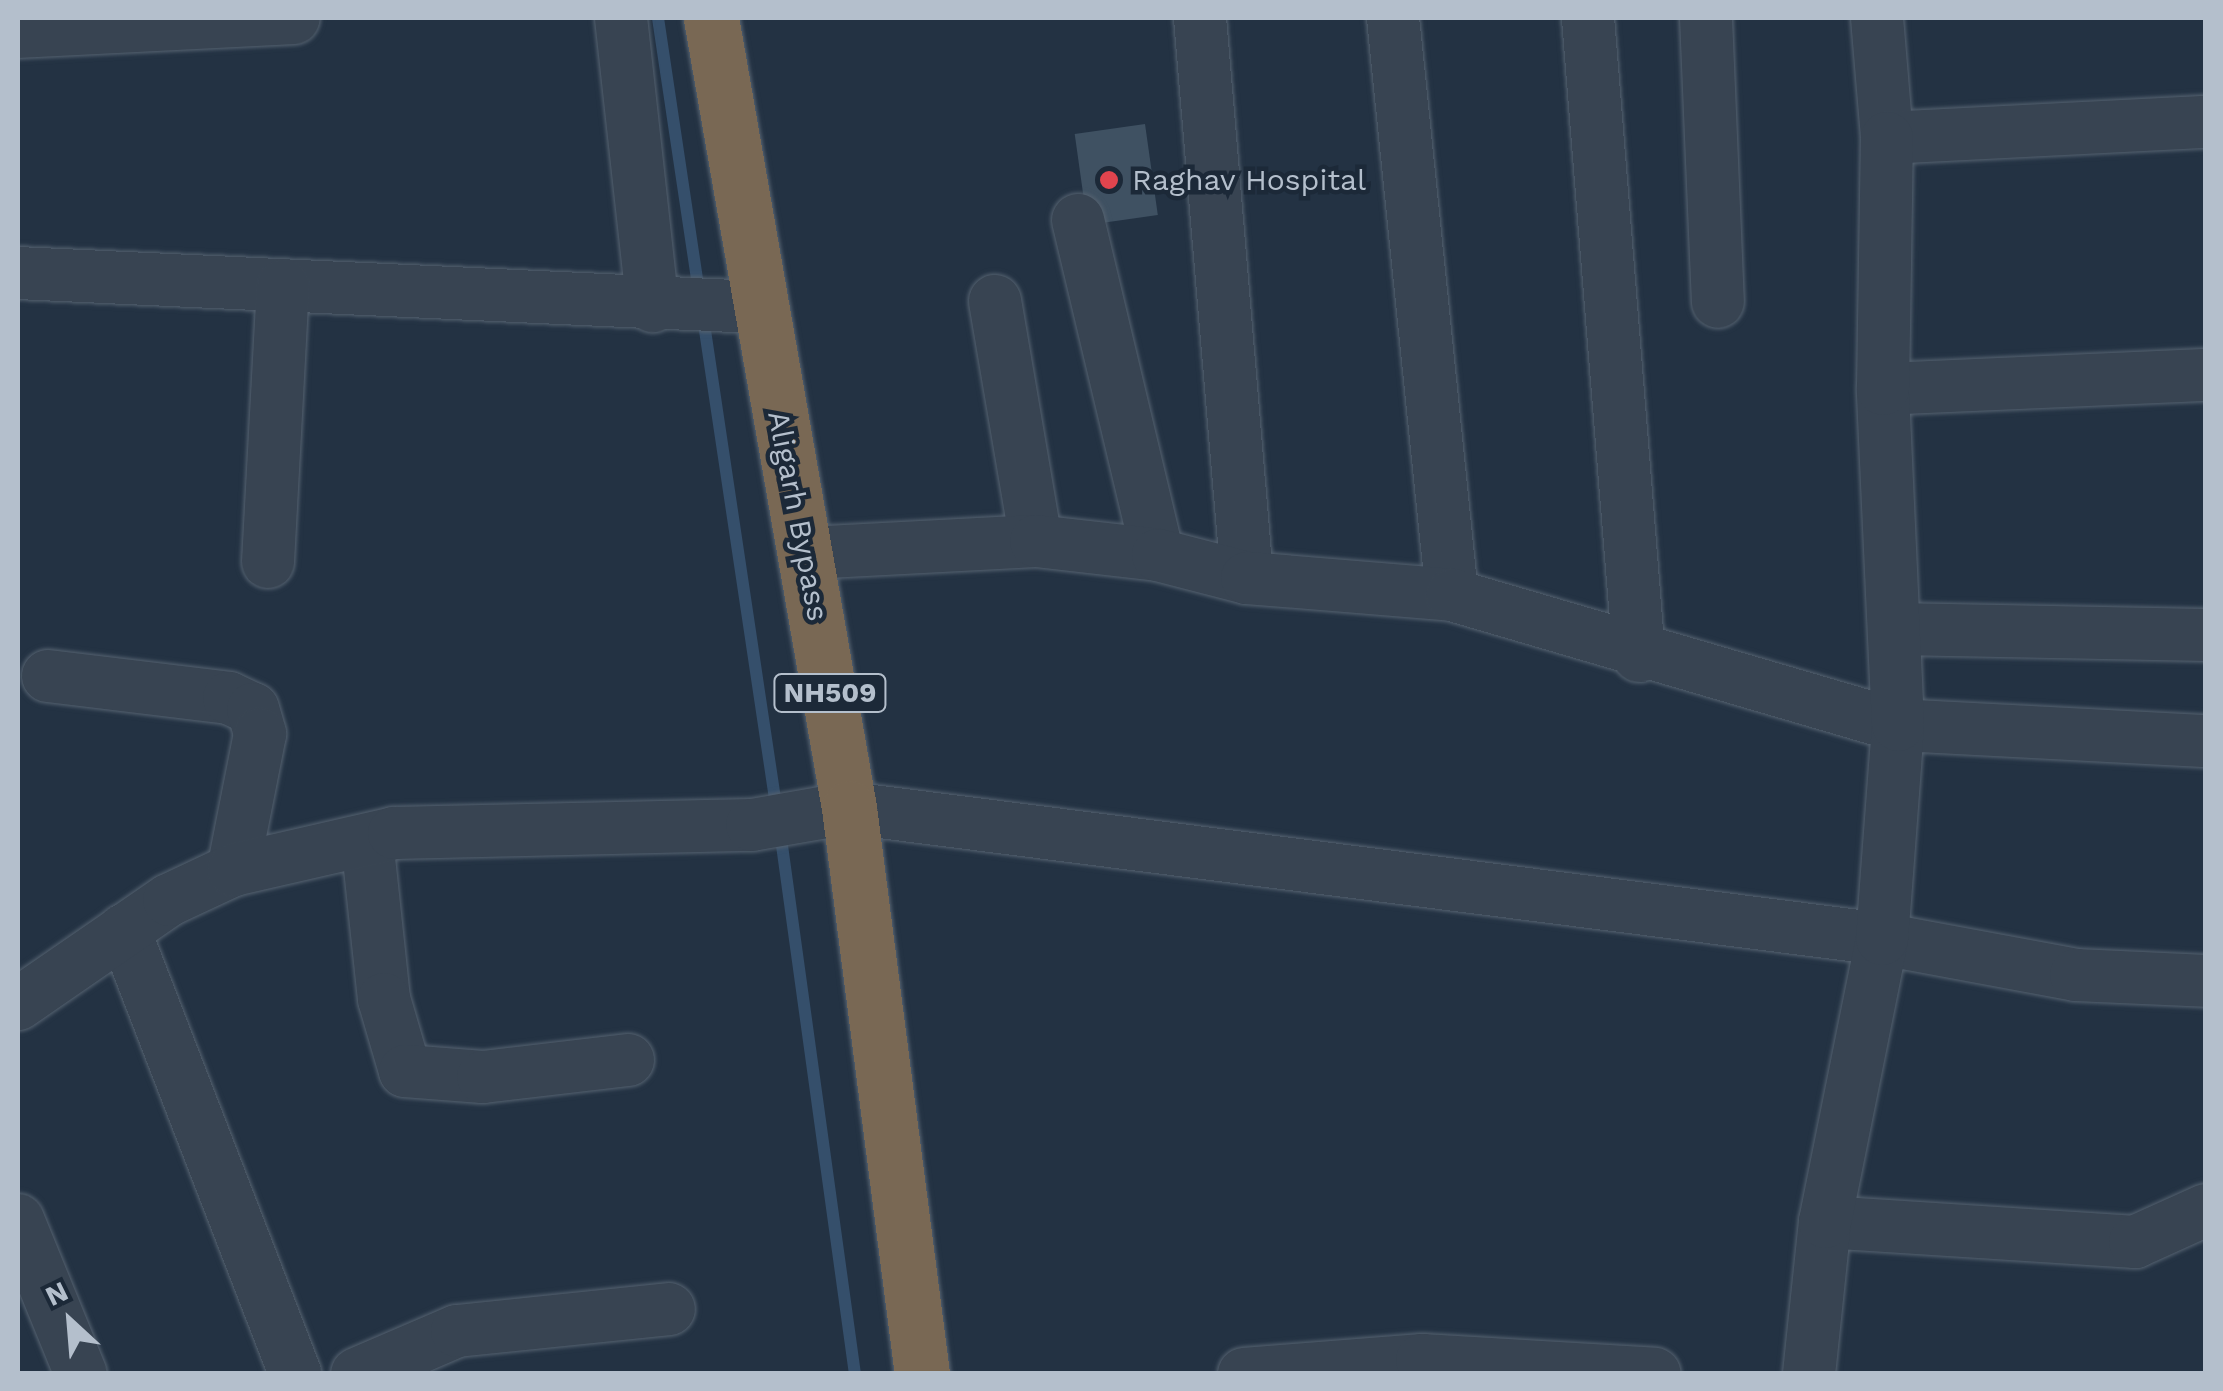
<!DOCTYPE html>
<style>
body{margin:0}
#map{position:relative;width:2223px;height:1391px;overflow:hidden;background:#233243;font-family:"Work Sans",sans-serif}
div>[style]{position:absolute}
.stream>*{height:12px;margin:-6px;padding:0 6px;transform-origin:6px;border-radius:6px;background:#354f6b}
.building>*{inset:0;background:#3f5162;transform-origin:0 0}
.roads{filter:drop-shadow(0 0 2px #556270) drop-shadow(0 0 2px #556270)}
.minor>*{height:52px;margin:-26px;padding:0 26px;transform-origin:26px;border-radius:26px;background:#384452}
.highway>*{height:55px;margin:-27.5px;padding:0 27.5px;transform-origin:27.5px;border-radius:27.5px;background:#796854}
.dots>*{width:28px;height:28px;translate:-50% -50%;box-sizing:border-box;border:5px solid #1c2938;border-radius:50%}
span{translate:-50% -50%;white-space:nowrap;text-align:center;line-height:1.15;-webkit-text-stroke:9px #1c2938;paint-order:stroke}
.shield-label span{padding:2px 8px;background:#1c2938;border:2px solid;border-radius:8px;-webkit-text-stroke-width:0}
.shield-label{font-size:28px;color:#b4bfcc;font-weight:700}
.poi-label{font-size:30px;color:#b4bfcc}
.left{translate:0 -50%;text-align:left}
.street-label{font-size:30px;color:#b4bfcc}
.frame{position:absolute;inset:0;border:20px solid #b4bfcc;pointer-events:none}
.north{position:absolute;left:20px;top:1271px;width:100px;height:100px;-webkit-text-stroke:8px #1c2938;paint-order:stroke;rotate:334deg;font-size:28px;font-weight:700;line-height:40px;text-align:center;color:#b4bfcc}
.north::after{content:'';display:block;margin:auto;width:35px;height:45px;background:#b4bfcc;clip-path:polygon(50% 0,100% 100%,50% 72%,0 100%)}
</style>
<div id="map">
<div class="stream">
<i style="left:658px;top:18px;width:277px;rotate:81.5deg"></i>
<i style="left:703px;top:317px;width:500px;rotate:81.5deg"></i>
<i style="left:780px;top:831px;width:548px;rotate:82.14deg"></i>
</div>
<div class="building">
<i style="left:1145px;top:124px;width:92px;height:71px;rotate:82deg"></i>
</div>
<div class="roads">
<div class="minor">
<i style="left:621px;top:18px;width:290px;rotate:83.7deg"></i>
<i style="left:1200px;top:18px;width:562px;rotate:85.2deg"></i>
<i style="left:1393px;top:18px;width:580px;rotate:84.16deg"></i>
<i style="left:1588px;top:18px;width:640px;rotate:85.43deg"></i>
<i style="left:1706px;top:18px;width:284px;rotate:87.6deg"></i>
<i style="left:1877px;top:18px;width:120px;rotate:85.2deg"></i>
<i style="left:1887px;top:138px;width:319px;rotate:-2.9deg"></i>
<i style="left:18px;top:32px;width:276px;rotate:-2.9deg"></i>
<i style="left:1078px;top:220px;width:344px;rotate:76.6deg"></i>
<i style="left:18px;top:273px;width:739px;rotate:2.64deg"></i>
<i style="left:995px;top:301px;width:243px;rotate:80.3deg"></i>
<i style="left:1883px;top:389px;width:323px;rotate:-2.5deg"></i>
<i style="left:808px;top:553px;width:228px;rotate:-3deg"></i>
<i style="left:1036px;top:541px;width:123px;rotate:6.5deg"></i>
<i style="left:1158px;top:555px;width:92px;rotate:14.5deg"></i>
<i style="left:1247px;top:578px;width:206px;rotate:4.7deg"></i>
<i style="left:1452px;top:595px;width:465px;rotate:16.3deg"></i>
<i style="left:1898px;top:725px;width:308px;rotate:3deg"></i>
<i style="left:268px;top:562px;width:277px;rotate:-86.9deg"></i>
<i style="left:1897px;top:629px;width:309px;rotate:1.1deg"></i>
<i style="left:48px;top:676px;width:182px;rotate:6.9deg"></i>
<i style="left:229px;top:698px;width:26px;rotate:25deg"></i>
<i style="left:253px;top:709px;width:26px;rotate:74deg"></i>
<i style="left:260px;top:734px;width:139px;rotate:101.2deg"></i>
<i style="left:367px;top:840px;width:160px;rotate:83.9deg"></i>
<i style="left:384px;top:999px;width:75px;rotate:73.7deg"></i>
<i style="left:405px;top:1071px;width:78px;rotate:4.4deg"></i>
<i style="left:483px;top:1077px;width:146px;rotate:-6.7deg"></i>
<i style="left:124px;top:930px;width:476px;rotate:68.9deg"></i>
<i style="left:18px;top:1004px;width:183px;rotate:-34.6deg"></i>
<i style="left:169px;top:900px;width:71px;rotate:-25.1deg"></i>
<i style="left:233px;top:870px;width:165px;rotate:-12.9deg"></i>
<i style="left:394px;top:833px;width:358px;rotate:-1.3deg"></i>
<i style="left:752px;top:825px;width:98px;rotate:-9.9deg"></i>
<i style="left:849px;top:808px;width:1041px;rotate:7.23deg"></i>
<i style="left:1882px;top:939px;width:197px;rotate:10.5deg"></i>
<i style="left:2076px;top:975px;width:130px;rotate:2.6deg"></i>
<i style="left:18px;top:1220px;width:166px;rotate:67.8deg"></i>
<i style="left:1825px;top:1222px;width:311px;rotate:3.7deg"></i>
<i style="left:2135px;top:1242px;width:78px;rotate:-24.3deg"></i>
<i style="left:357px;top:1374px;width:109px;rotate:-23.3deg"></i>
<i style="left:457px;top:1331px;width:213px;rotate:-5.9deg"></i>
<i style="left:1244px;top:1374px;width:179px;rotate:-4.5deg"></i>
<i style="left:1422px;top:1360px;width:233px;rotate:3.4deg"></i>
<i style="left:1809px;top:1374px;width:153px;rotate:-84deg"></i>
<i style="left:1825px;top:1222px;width:289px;rotate:-78.6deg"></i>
<i style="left:1882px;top:939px;width:215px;rotate:-85.7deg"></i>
<i style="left:1898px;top:725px;width:336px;rotate:-92.6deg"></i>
<i style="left:1883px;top:389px;width:251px;rotate:-89.1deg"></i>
</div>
<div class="highway">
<i style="left:711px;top:18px;width:802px;rotate:80.09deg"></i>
<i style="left:849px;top:808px;width:571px;rotate:82.65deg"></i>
</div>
</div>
<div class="dots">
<i style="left:1109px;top:180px;background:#e0444e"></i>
</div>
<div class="shield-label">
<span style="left:830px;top:693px">NH509</span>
</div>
<div class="poi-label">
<span class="left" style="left:1132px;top:180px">Raghav Hospital</span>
</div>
<div class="street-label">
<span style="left:798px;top:516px;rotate:79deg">Aligarh Bypass</span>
</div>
<div class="frame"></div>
<div class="north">N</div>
</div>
